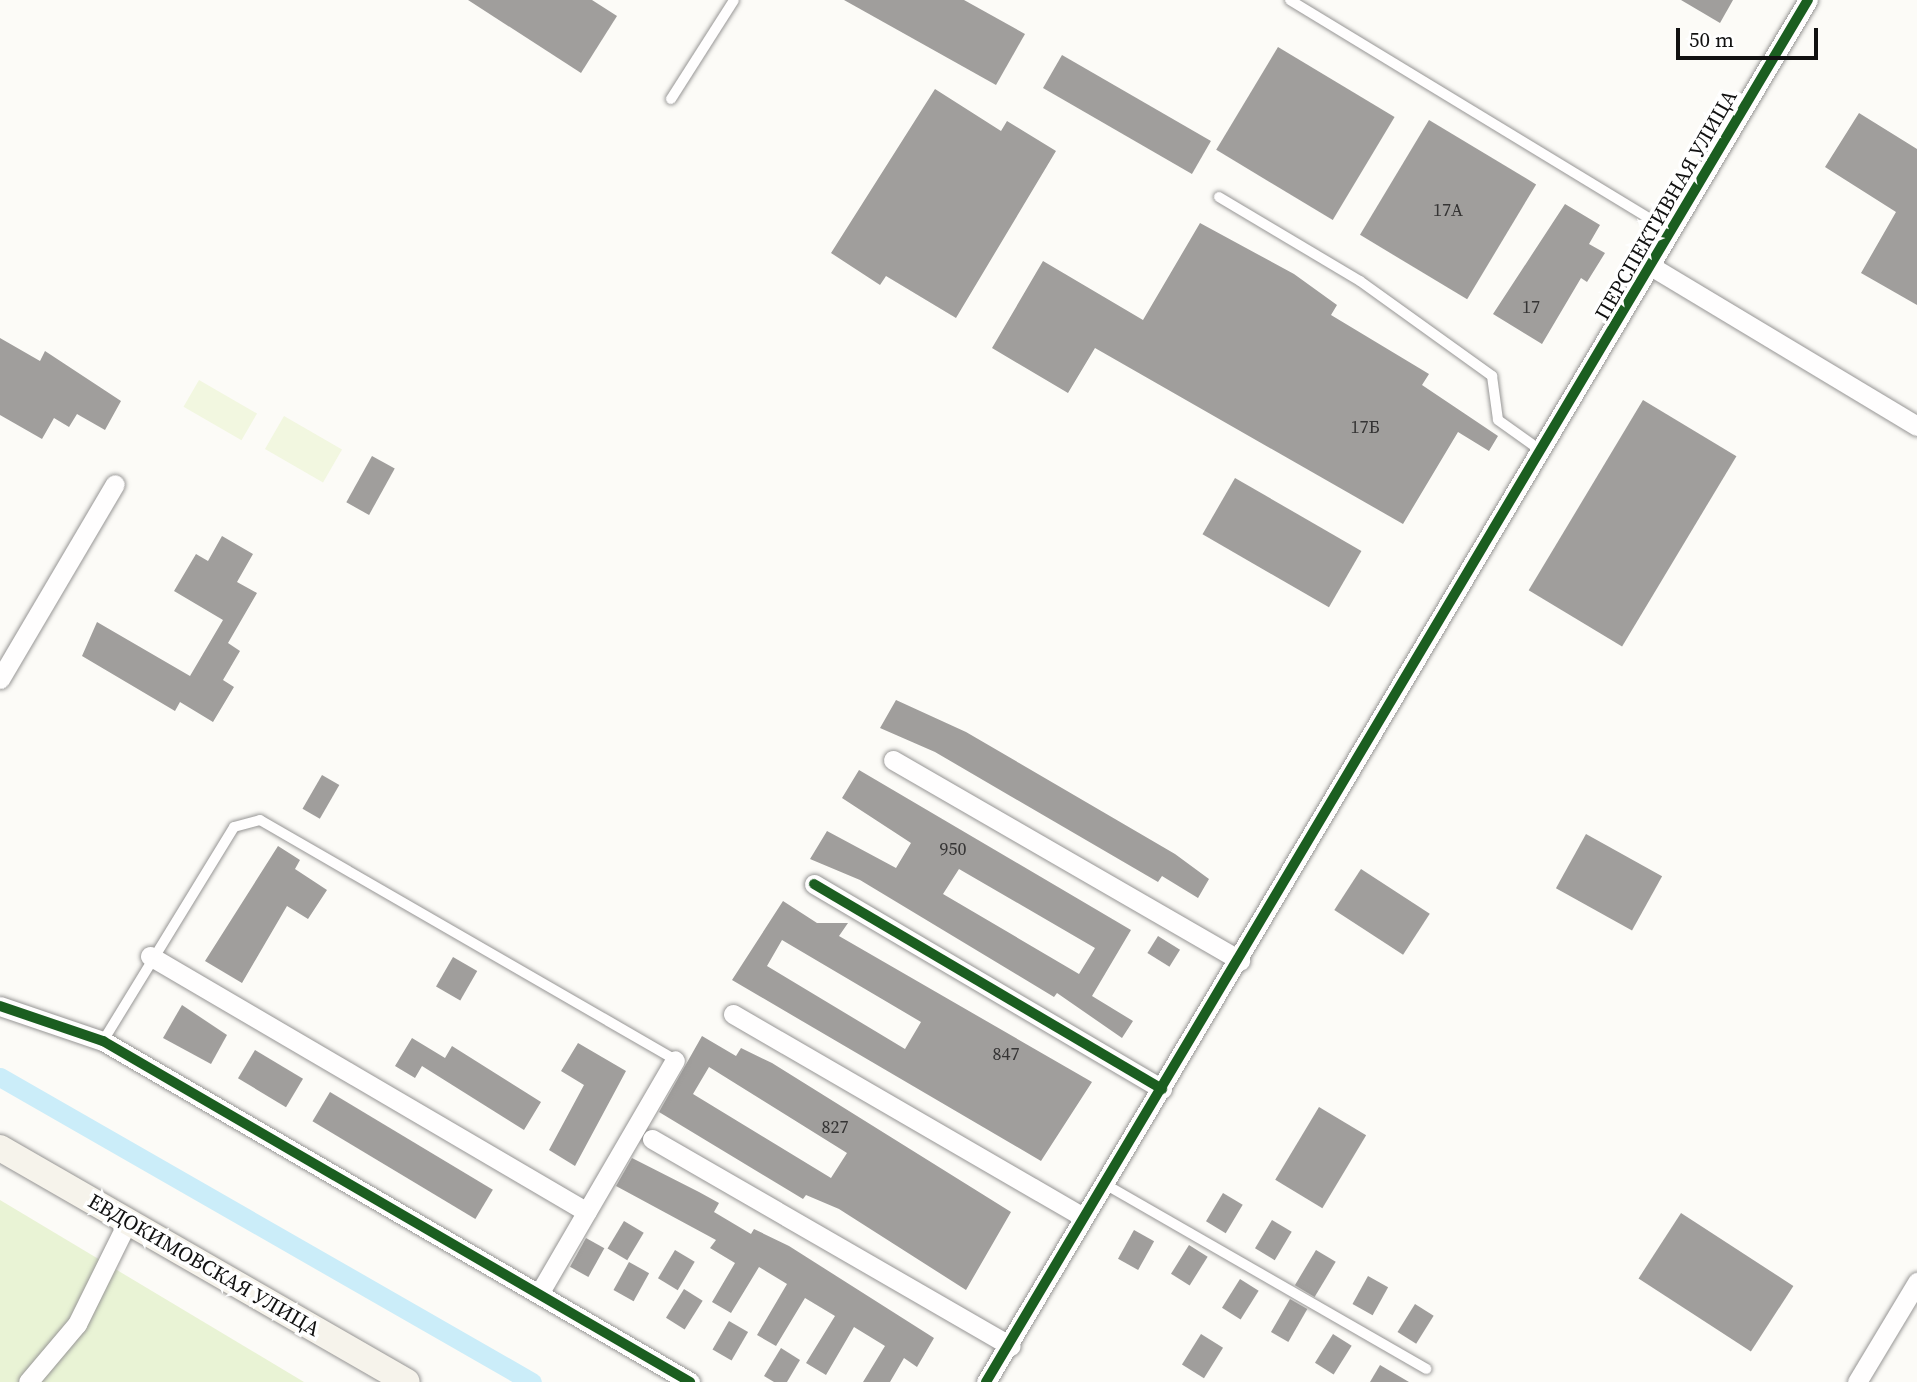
<!DOCTYPE html>
<meta charset="utf-8">
<style>
body{margin:0}
#map{position:relative;width:1917px;height:1382px;overflow:hidden;background:#fcfbf7;font-family:"Source Serif 4",serif}
div>[style]{position:absolute}
.green>*{inset:0;background:#e9f3d5}
.pitch>*{inset:0;background:#f2f7e0;transform-origin:0 0}
.canal>*{height:19px;margin:-9.5px;padding:0 9.5px;transform-origin:9.5px;border-radius:9.5px;background:#cbedf9}
.building>*{inset:0;background:#a09e9c;transform-origin:0 0}
.roads{filter:drop-shadow(0 0 2px #979695) drop-shadow(0 0 2px #979695)}
.service>*{height:10px;margin:-5px;padding:0 5px;transform-origin:5px;border-radius:5px;background:#fffefe}
.minor>*{height:19px;margin:-9.5px;padding:0 9.5px;transform-origin:9.5px;border-radius:9.5px;background:#fffefe}
.secondary>*{height:26px;margin:-13px;padding:0 13px;transform-origin:13px;border-radius:13px;background:#f6f3eb}
.cycleway>*{height:10px;margin:-5px;padding:0 5px;transform-origin:5px;border-radius:5px;background:#1b5e20}
span{translate:-50% -50%;white-space:nowrap;text-align:center;line-height:1.15;-webkit-text-stroke:7px #fff;paint-order:stroke}
.number-label{font-size:18px;color:#353434}
.number-label span{-webkit-text-stroke-width:0}
.street-label{font-size:21px;color:#111}
.scale{position:absolute;left:1676px;top:28px;width:142px;height:32px;box-sizing:border-box;border:4px solid #111;border-top:0;padding-left:9px;font-size:21px;line-height:24px;white-space:nowrap;color:#111;-webkit-text-stroke:5px #fff;paint-order:stroke}
</style>
<div id="map">
<div class="green">
<i style="clip-path:polygon(0 1200px,304px 1382px,0 1382px)"></i>
</div>
<div class="pitch">
<i style="left:199px;top:380px;width:67px;height:31px;rotate:30deg"></i>
<i style="left:284px;top:416px;width:67px;height:38px;rotate:30deg"></i>
</div>
<div class="canal">
<i style="left:0;top:1077px;width:613px;rotate:29.83deg"></i>
</div>
<div class="building">
<i style="clip-path:polygon(468px 0,592px 0,617px 16px,581px 73px)"></i>
<i style="clip-path:polygon(844px 0,964px 0,1025px 34px,996px 85px)"></i>
<i style="clip-path:polygon(1681px 0,1733px 0,1720px 23px)"></i>
<i style="left:1278px;top:47px;width:136px;height:120px;rotate:31deg"></i>
<i style="left:1062px;top:55px;width:172px;height:38px;rotate:30deg"></i>
<i style="clip-path:polygon(935px 89px,1001px 131px,1007px 121px,1056px 151px,956px 318px,886px 276px,880px 285px,831px 253px)"></i>
<i style="clip-path:polygon(1859px 113px,1917px 149px,1917px 305px,1861px 273px,1896px 212px,1825px 167px)"></i>
<i style="left:1429px;top:120px;width:125px;height:134px;rotate:31deg"></i>
<i style="clip-path:polygon(1565px 204px,1600px 225px,1589px 244px,1605px 253px,1587px 282px,1581px 278px,1542px 344px,1493px 314px)"></i>
<i style="clip-path:polygon(1200px 223px,1294px 274px,1337px 305px,1331px 315px,1429px 374px,1422px 385px,1498px 436px,1489px 451px,1458px 432px,1403px 524px,1095px 348px,1068px 393px,992px 348px,1043px 261px,1143px 320px)"></i>
<i style="clip-path:polygon(0 338px,40px 361px,45px 351px,121px 401px,105px 430px,77px 414px,69px 427px,54px 418px,42px 439px,0 415px)"></i>
<i style="left:1643px;top:400px;width:109px;height:222px;rotate:31deg"></i>
<i style="left:372px;top:456px;width:26px;height:53px;rotate:29deg"></i>
<i style="left:1235px;top:478px;width:146px;height:65px;rotate:30deg"></i>
<i style="clip-path:polygon(222px 536px,253px 554px,237px 582px,257px 593px,228px 643px,240px 651px,223px 680px,234px 687px,213px 722px,180px 702px,175px 711px,82px 656px,97px 622px,190px 676px,223px 620px,174px 591px,196px 554px,208px 561px)"></i>
<i style="clip-path:polygon(896px 700px,966px 732px,1175px 854px,1209px 879px,1198px 898px,1162px 876px,1158px 882px,935px 752px,880px 728px)"></i>
<i style="clip-path:polygon(evenodd,859px 770px,1131px 930px,1092px 996px,1133px 1021px,1122px 1038px,1057px 993px,1054px 997px,860px 880px,810px 859px,827px 831px,896px 868px,911px 843px,842px 798px,859px 770px,959px 869px,1095px 948px,1079px 974px,943px 894px,959px 869px)"></i>
<i style="left:322px;top:775px;width:20px;height:39px;rotate:30deg"></i>
<i style="left:1586px;top:834px;width:87px;height:62px;rotate:29deg"></i>
<i style="clip-path:polygon(278px 846px,300px 860px,295px 869px,327px 890px,308px 919px,287px 906px,242px 983px,205px 961px)"></i>
<i style="left:1361px;top:869px;width:82px;height:49px;rotate:33deg"></i>
<i style="clip-path:polygon(evenodd,783px 901px,817px 923px,848px 923px,839px 936px,1092px 1082px,1041px 1161px,732px 980px,783px 901px,782px 940px,921px 1022px,905px 1049px,767px 966px,782px 940px)"></i>
<i style="left:1158px;top:936px;width:26px;height:20px;rotate:32deg"></i>
<i style="left:453px;top:957px;width:28px;height:34px;rotate:30deg"></i>
<i style="clip-path:polygon(182px 1005px,227px 1035px,211px 1064px,163px 1038px)"></i>
<i style="clip-path:polygon(evenodd,702px 1036px,736px 1056px,741px 1048px,772px 1063px,1011px 1212px,966px 1290px,839px 1209px,806px 1195px,803px 1199px,659px 1112px,702px 1036px,709px 1067px,847px 1153px,831px 1178px,693px 1094px,709px 1067px)"></i>
<i style="clip-path:polygon(412px 1038px,445px 1058px,452px 1046px,541px 1102px,524px 1130px,422px 1066px,415px 1078px,395px 1066px)"></i>
<i style="clip-path:polygon(578px 1043px,626px 1071px,575px 1166px,549px 1150px,584px 1085px,561px 1071px)"></i>
<i style="left:255px;top:1050px;width:56px;height:33px;rotate:31deg"></i>
<i style="left:330px;top:1092px;width:190px;height:34px;rotate:31deg"></i>
<i style="left:1319px;top:1107px;width:55px;height:85px;rotate:31deg"></i>
<i style="clip-path:polygon(632px 1158px,699px 1192px,719px 1203px,714px 1212px,751px 1234px,754px 1229px,789px 1246px,934px 1338px,917px 1367px,904px 1358px,890px 1382px,863px 1382px,885px 1346px,854px 1327px,826px 1375px,806px 1363px,835px 1316px,805px 1298px,776px 1346px,757px 1335px,787px 1284px,759px 1267px,731px 1313px,712px 1302px,735px 1263px,710px 1248px,716px 1240px,616px 1186px)"></i>
<i style="left:1223px;top:1193px;width:23px;height:33px;rotate:31deg"></i>
<i style="left:1681px;top:1213px;width:134px;height:78px;rotate:33deg"></i>
<i style="left:1272px;top:1220px;width:23px;height:33px;rotate:31deg"></i>
<i style="left:624px;top:1221px;width:23px;height:32px;rotate:31deg"></i>
<i style="left:1134px;top:1230px;width:23px;height:33px;rotate:29deg"></i>
<i style="left:586px;top:1238px;width:21px;height:33px;rotate:29deg"></i>
<i style="left:1189px;top:1245px;width:22px;height:34px;rotate:32deg"></i>
<i style="left:675px;top:1250px;width:23px;height:33px;rotate:31deg"></i>
<i style="left:1316px;top:1250px;width:23px;height:41px;rotate:31deg"></i>
<i style="left:629px;top:1262px;width:23px;height:32px;rotate:29deg"></i>
<i style="left:1368px;top:1276px;width:23px;height:32px;rotate:29deg"></i>
<i style="left:1240px;top:1279px;width:22px;height:34px;rotate:32deg"></i>
<i style="left:684px;top:1289px;width:22px;height:34px;rotate:32deg"></i>
<i style="left:1290px;top:1299px;width:20px;height:38px;rotate:30deg"></i>
<i style="left:1415px;top:1304px;width:22px;height:33px;rotate:32deg"></i>
<i style="left:729px;top:1321px;width:22px;height:33px;rotate:30deg"></i>
<i style="left:1201px;top:1334px;width:26px;height:36px;rotate:32deg"></i>
<i style="left:1333px;top:1334px;width:22px;height:34px;rotate:32deg"></i>
<i style="clip-path:polygon(781px 1348px,800px 1360px,787px 1382px,774px 1382px,764px 1376px)"></i>
<i style="clip-path:polygon(1380px 1365px,1409px 1382px,1370px 1382px)"></i>
</div>
<div class="roads">
<div class="service">
<i style="left:1290px;top:0;width:448px;rotate:31.3deg"></i>
<i style="left:671px;top:99px;width:117px;rotate:-57.5deg"></i>
<i style="left:1219px;top:197px;width:164px;rotate:30.8deg"></i>
<i style="left:1360px;top:281px;width:163px;rotate:35.7deg"></i>
<i style="left:1492px;top:376px;width:44px;rotate:82.2deg"></i>
<i style="left:1498px;top:420px;width:52px;rotate:35.5deg"></i>
<i style="left:103px;top:1041px;width:251px;rotate:-58.5deg"></i>
<i style="left:234px;top:827px;width:27px;rotate:-15deg"></i>
<i style="left:260px;top:820px;width:479px;rotate:30deg"></i>
<i style="left:1103px;top:1183px;width:373px;rotate:29.9deg"></i>
</div>
<div class="minor">
<i style="left:1654px;top:268px;width:307px;rotate:31deg"></i>
<i style="left:0;top:679px;width:226px;rotate:-59.5deg"></i>
<i style="left:893px;top:760px;width:401px;rotate:30deg"></i>
<i style="left:814px;top:884px;width:404px;rotate:30.5deg"></i>
<i style="left:150px;top:956px;width:506px;rotate:30.36deg"></i>
<i style="left:0;top:1006px;width:109px;rotate:18.8deg"></i>
<i style="left:103px;top:1041px;width:679px;rotate:30.15deg"></i>
<i style="left:733px;top:1014px;width:402px;rotate:30.1deg"></i>
<i style="left:652px;top:1139px;width:414px;rotate:30deg"></i>
<i style="left:540px;top:1292px;width:268px;rotate:-59.8deg"></i>
<i style="left:28px;top:1382px;width:76px;rotate:-49.8deg"></i>
<i style="left:77px;top:1324px;width:115px;rotate:-63.7deg"></i>
<i style="left:986px;top:1382px;width:1608px;rotate:-59.26deg"></i>
<i style="left:1857px;top:1382px;width:117px;rotate:-59deg"></i>
</div>
<div class="secondary">
<i style="left:0;top:1148px;width:469px;rotate:29.9deg"></i>
</div>
</div>
<div class="cycleway">
<i style="left:814px;top:884px;width:404px;rotate:30.5deg"></i>
<i style="left:0;top:1006px;width:109px;rotate:18.8deg"></i>
<i style="left:103px;top:1041px;width:679px;rotate:30.15deg"></i>
<i style="left:986px;top:1382px;width:1608px;rotate:-59.26deg"></i>
</div>
<div class="number-label">
<span style="left:1448px;top:210px">17А</span>
<span style="left:1531px;top:307px">17</span>
<span style="left:1365px;top:427px">17Б</span>
<span style="left:953px;top:849px">950</span>
<span style="left:1006px;top:1054px">847</span>
<span style="left:835px;top:1127px">827</span>
</div>
<div class="street-label">
<span style="left:1666px;top:205px;rotate:-60deg">ПЕРСПЕКТИВНАЯ УЛИЦА</span>
<span style="left:204px;top:1265px;rotate:30deg">ЕВДОКИМОВСКАЯ УЛИЦА</span>
</div>
<div class="scale">50 m</div>
</div>
